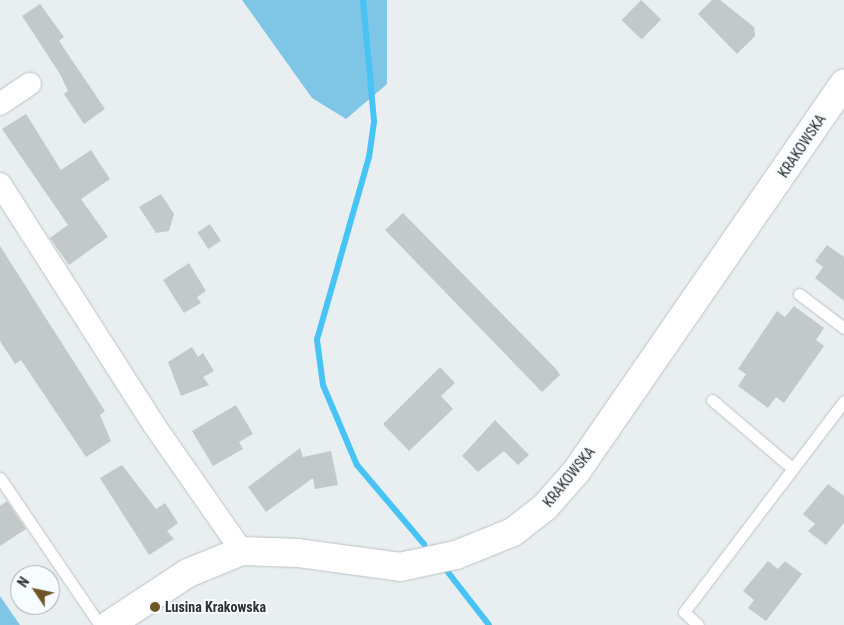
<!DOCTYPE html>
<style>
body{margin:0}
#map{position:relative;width:844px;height:625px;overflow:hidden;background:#e9eff1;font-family:"Roboto Condensed",sans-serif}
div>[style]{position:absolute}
.green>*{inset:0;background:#7ec5e6}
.stream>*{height:6px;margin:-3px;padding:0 3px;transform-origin:3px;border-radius:3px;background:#48c3f5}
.building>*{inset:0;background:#c3c8cb;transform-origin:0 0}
.roads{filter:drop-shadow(0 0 1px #bdc2c5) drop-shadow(0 0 1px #bdc2c5)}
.service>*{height:11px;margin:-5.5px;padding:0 5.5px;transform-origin:5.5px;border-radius:5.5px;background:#fff}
.minor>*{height:22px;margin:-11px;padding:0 11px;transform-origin:11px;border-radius:11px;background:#fff}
.tertiary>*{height:28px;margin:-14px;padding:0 14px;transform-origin:14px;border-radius:14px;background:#fff}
.dots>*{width:14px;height:14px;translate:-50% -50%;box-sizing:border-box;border:2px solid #f6fcff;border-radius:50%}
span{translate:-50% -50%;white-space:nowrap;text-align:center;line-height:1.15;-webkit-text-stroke:4px #f6fcff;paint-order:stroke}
.street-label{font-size:14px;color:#2e3031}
.poi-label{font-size:14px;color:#2e3031;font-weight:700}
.left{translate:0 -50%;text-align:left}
.north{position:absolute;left:10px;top:565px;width:50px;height:50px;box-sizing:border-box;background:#f6fcff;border:1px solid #a6aaad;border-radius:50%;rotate:304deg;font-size:14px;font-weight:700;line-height:20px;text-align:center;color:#2e3031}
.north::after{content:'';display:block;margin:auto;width:18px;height:22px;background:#6f5426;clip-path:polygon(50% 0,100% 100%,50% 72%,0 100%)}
</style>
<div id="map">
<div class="green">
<i style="clip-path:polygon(242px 0,387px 0,387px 84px,346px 119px,312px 98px)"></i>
<i style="clip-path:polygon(0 596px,20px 625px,0 625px)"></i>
</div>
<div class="stream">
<i style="left:363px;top:0;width:122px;rotate:84.8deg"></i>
<i style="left:374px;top:122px;width:35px;rotate:98deg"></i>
<i style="left:369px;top:157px;width:190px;rotate:105.9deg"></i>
<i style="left:317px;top:340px;width:45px;rotate:82.4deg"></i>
<i style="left:323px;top:385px;width:87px;rotate:67deg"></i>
<i style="left:357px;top:465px;width:104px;rotate:49.7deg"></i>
<i style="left:447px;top:571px;width:68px;rotate:52.1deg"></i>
</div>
<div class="building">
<i style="left:641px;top:0;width:28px;height:28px;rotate:44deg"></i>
<i style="clip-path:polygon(712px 0,720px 0,754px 27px,755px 36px,737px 54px,698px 14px)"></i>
<i style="clip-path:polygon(40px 4px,64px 37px,59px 41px,105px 109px,84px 124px,64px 94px,68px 91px,60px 74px,22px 16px)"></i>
<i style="clip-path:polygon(26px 114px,61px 170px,91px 150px,110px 179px,81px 199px,108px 237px,69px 265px,50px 238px,68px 225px,2px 129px)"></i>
<i style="clip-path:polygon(161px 194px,174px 214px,169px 231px,156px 233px,139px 207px)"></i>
<i style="clip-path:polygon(403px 213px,556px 369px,560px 375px,542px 392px,385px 230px)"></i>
<i style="left:210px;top:224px;width:20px;height:15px;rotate:57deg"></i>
<i style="clip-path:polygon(827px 245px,844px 257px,844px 301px,815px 278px,823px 267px,815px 261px)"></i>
<i style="clip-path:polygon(0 246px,105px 411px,100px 415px,111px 441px,86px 457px,21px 360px,15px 364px,0 341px)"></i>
<i style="clip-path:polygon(189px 263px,206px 291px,197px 297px,201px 303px,184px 313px,163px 280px)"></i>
<i style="clip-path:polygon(794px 306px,824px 328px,816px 340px,824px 346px,784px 403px,776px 397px,768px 408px,738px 386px,746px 374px,738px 369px,777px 311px,785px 317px)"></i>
<i style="clip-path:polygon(192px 347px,198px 357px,203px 353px,214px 371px,203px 377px,209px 385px,181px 396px,168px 362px)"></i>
<i style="clip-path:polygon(440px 367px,455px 383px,441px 396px,453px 409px,409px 451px,383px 424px)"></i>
<i style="clip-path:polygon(236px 405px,253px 434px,239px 442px,243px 449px,213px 466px,192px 431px)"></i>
<i style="clip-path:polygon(495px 420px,529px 455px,518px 465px,504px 451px,478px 472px,462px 456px)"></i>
<i style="clip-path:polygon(300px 448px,303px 457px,331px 451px,338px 485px,315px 489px,313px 478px,266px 512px,248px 487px)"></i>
<i style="clip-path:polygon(122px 465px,156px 509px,165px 503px,178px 523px,167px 531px,174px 539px,149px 555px,100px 478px)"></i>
<i style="clip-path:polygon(828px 484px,844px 496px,844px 523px,826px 545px,808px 531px,815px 524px,803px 514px)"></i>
<i style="clip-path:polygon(7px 501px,26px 529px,0 546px,0 506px)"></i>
<i style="clip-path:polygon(768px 561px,778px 569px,785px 561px,802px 574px,766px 621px,748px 608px,754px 600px,743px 591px)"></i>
</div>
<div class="roads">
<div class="service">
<i style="left:799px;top:294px;width:56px;rotate:37.1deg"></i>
<i style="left:712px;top:400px;width:106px;rotate:40.4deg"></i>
<i style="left:0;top:478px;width:178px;rotate:55.8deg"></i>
<i style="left:698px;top:625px;width:19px;rotate:-137deg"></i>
<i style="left:684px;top:612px;width:265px;rotate:-52.8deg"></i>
</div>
<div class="minor">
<i style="left:0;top:104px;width:36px;rotate:-34deg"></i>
<i style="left:0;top:184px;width:286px;rotate:57.4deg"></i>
<i style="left:154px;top:425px;width:154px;rotate:55.1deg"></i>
</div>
<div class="tertiary">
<i style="left:109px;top:625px;width:95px;rotate:-33.4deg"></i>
<i style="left:188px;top:573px;width:58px;rotate:-22.2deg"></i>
<i style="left:242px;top:551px;width:56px;rotate:2deg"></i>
<i style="left:298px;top:553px;width:103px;rotate:7.8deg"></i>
<i style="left:400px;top:567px;width:57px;rotate:-12.1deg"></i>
<i style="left:456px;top:555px;width:61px;rotate:-22deg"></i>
<i style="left:513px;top:532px;width:41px;rotate:-38deg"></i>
<i style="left:545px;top:507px;width:47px;rotate:-48.5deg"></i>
<i style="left:576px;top:472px;width:472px;rotate:-55.4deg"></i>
</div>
</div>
<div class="dots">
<i style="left:155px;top:607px;background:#6f5426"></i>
</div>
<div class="street-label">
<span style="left:802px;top:146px;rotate:-56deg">KRAKOWSKA</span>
<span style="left:569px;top:477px;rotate:-51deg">KRAKOWSKA</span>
</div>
<div class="poi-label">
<span class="left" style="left:165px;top:607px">Lusina Krakowska</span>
</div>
<div class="north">N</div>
</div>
